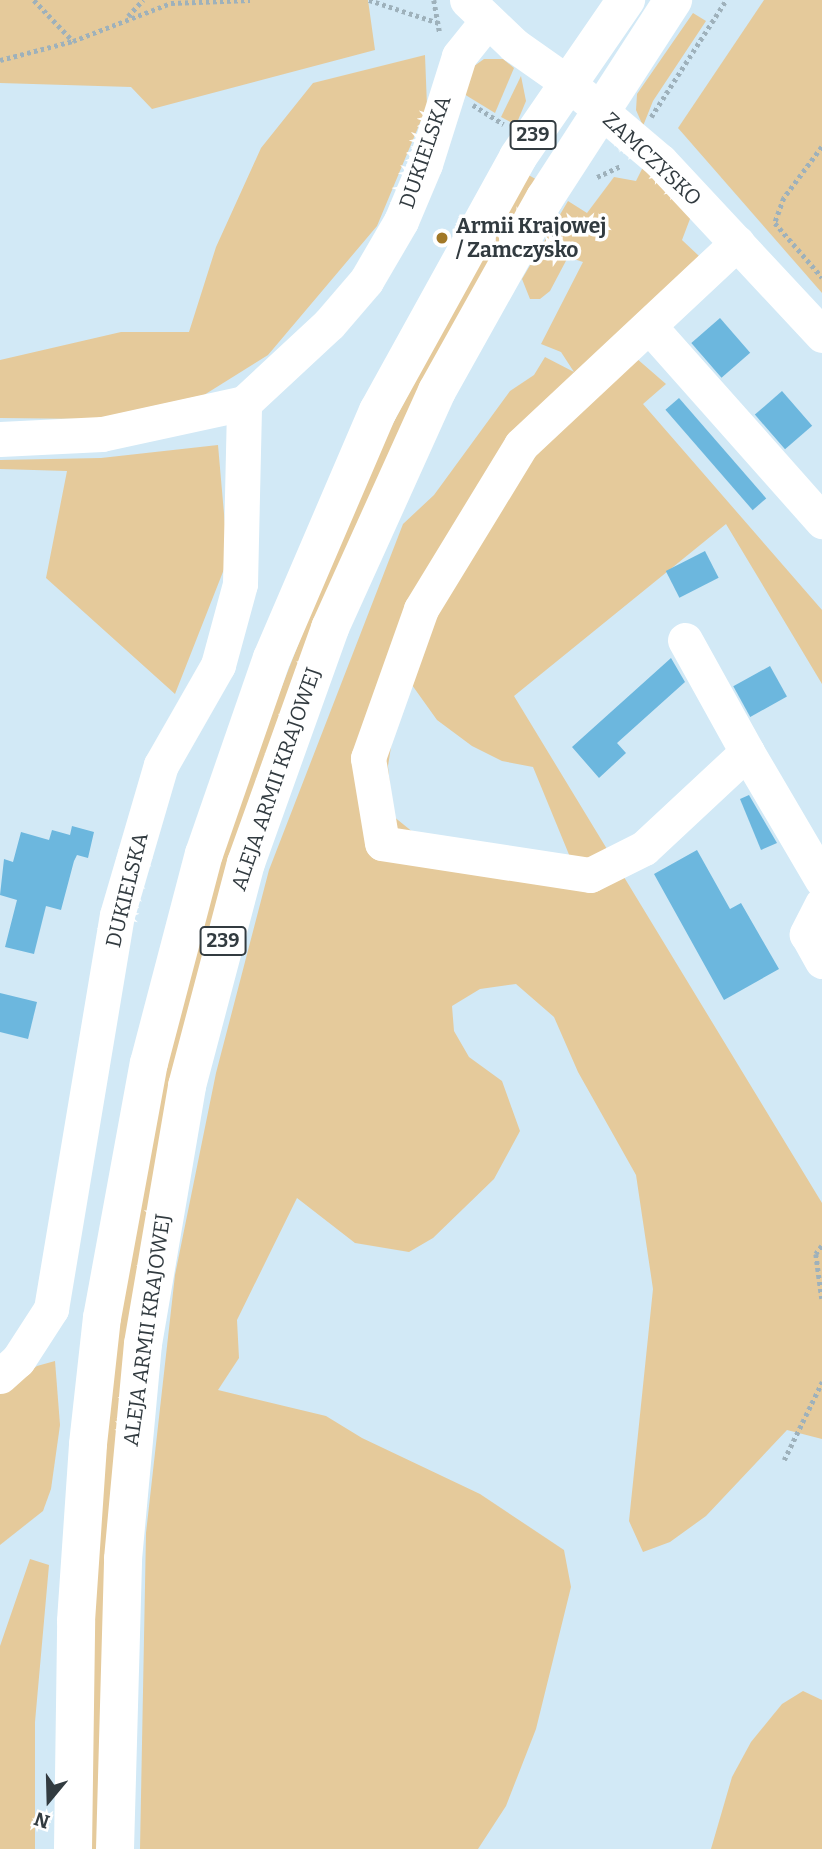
<!DOCTYPE html>
<style>
body{margin:0}
#map{position:relative;width:822px;height:1849px;overflow:hidden;background:#d2e9f6;font-family:Bitter,serif}
div>[style]{position:absolute}
.green>*{inset:0;background:#e5ca9b}
.building>*{inset:0;background:#6cb7de;transform-origin:0 0}
.path>*{height:4.5px;margin-top:-2.25px;transform-origin:0;background:repeating-linear-gradient(90deg,#9eb1bb 0 3.5px,transparent 0 7px)}
.minor>*{height:35px;margin:-17.5px;padding:0 17.5px;transform-origin:17.5px;border-radius:17.5px;background:#fff}
.major>*{height:38px;margin:-19px;padding:0 19px;transform-origin:19px;border-radius:19px;background:#fff}
.dots>*{width:19px;height:19px;translate:-50% -50%;box-sizing:border-box;border:4px solid #fff;border-radius:50%}
span{translate:-50% -50%;white-space:nowrap;text-align:center;line-height:1.15;-webkit-text-stroke:7px #fff;paint-order:stroke}
.shield-label span{padding:2px 5px;background:#fff;border:2px solid;border-radius:5px;-webkit-text-stroke-width:0}
.shield-label{font-size:19px;color:#323b40;font-weight:700}
.street-label{font-size:21px;color:#323b40}
.poi-label{font-size:21px;color:#323b40;font-weight:700}
.left{translate:0 -50%;text-align:left}
.north{position:absolute;left:14px;top:1765px;width:70px;height:70px;-webkit-text-stroke:5px #fff;paint-order:stroke;rotate:199deg;font-size:19px;font-weight:700;line-height:28px;text-align:center;color:#323b40}
.north::after{content:'';display:block;margin:auto;width:24px;height:32px;background:#323b40;clip-path:polygon(50% 0,100% 100%,50% 72%,0 100%)}
</style>
<div id="map">
<div class="green">
<i style="clip-path:polygon(0 0,368px 0,375px 50px,152px 109px,131px 87px,0 83px)"></i>
<i style="clip-path:polygon(764px 0,822px 0,822px 293px,678px 128px)"></i>
<i style="clip-path:polygon(693px 13px,706px 21px,653px 101px,643px 126px,636px 110px,637px 94px)"></i>
<i style="clip-path:polygon(425px 55px,427px 106px,377px 226px,268px 355px,204px 395px,95px 419px,0 418px,0 360px,121px 332px,189px 332px,216px 247px,261px 148px,313px 83px)"></i>
<i style="clip-path:polygon(484px 59px,503px 59px,514px 68px,495px 113px,459px 91px,470px 69px)"></i>
<i style="clip-path:polygon(521px 76px,526px 101px,516px 125px,501px 117px)"></i>
<i style="clip-path:polygon(evenodd,644px 165px,693px 211px,682px 240px,699px 256px,613px 338px,666px 384px,643px 404px,822px 610px,822px 684px,726px 524px,514px 696px,822px 1203px,822px 1439px,787px 1430px,706px 1516px,670px 1542px,643px 1552px,629px 1521px,653px 1289px,636px 1175px,578px 1072px,554px 1017px,516px 984px,480px 989px,452px 1006px,454px 1031px,469px 1057px,502px 1081px,520px 1131px,494px 1179px,433px 1238px,409px 1252px,355px 1243px,297px 1198px,237px 1320px,239px 1358px,218px 1390px,326px 1416px,362px 1438px,480px 1494px,564px 1550px,571px 1587px,536px 1729px,506px 1806px,478px 1849px,140px 1849px,146px 1533px,175px 1275px,216px 1073px,269px 870px,403px 524px,434px 495px,510px 391px,534px 375px,545px 357px,574px 372px,561px 352px,541px 344px,583px 262px,568px 257px,550px 291px,540px 299px,530px 299px,522px 279px,568px 201px,587px 213px,614px 177px,636px 181px,644px 165px,412px 685px,437px 720px,472px 746px,502px 761px,533px 767px,570px 857px,414px 833px,393px 816px,388px 766px,398px 703px,412px 685px)"></i>
<i style="clip-path:polygon(525px 173px,539px 181px,208px 945px,102px 1849px,87px 1849px,88px 1713px,103px 1445px,142px 1159px,232px 815px,359px 488px)"></i>
<i style="clip-path:polygon(218px 445px,228px 559px,175px 694px,46px 578px,67px 471px,0 469px,0 460px,101px 458px)"></i>
<i style="clip-path:polygon(55px 1361px,60px 1425px,51px 1489px,43px 1511px,0 1545px,0 1394px,37px 1366px)"></i>
<i style="clip-path:polygon(30px 1559px,49px 1565px,35px 1722px,35px 1849px,0 1849px,0 1646px)"></i>
<i style="clip-path:polygon(803px 1691px,822px 1700px,822px 1849px,711px 1849px,732px 1777px,751px 1742px,782px 1704px)"></i>
</div>
<div class="building">
<i style="left:720px;top:318px;width:46px;height:38px;rotate:49deg"></i>
<i style="left:782px;top:391px;width:46px;height:36px;rotate:49deg"></i>
<i style="left:679px;top:398px;width:133px;height:18px;rotate:49deg"></i>
<i style="left:705px;top:551px;width:30px;height:44px;rotate:63deg"></i>
<i style="clip-path:polygon(671px 658px,685px 682px,617px 743px,626px 753px,599px 778px,572px 747px)"></i>
<i style="left:770px;top:666px;width:35px;height:42px;rotate:61deg"></i>
<i style="clip-path:polygon(749px 795px,777px 843px,761px 850px,740px 799px)"></i>
<i style="clip-path:polygon(72px 826px,94px 832px,88px 858px,77px 855px,74px 861px,61px 910px,46px 906px,34px 954px,5px 947px,17px 900px,0 895px,4px 859px,13px 862px,21px 832px,49px 840px,52px 830px,70px 835px)"></i>
<i style="clip-path:polygon(697px 850px,730px 909px,741px 903px,779px 969px,724px 1000px,654px 874px)"></i>
<i style="clip-path:polygon(0 993px,37px 1002px,28px 1039px,0 1032px)"></i>
</div>
<div class="path">
<i style="left:34px;top:0;width:57px;rotate:46.4deg"></i>
<i style="left:369px;top:0;width:74px;rotate:18.2deg"></i>
<i style="left:434px;top:0;width:34px;rotate:80deg"></i>
<i style="left:128px;top:16px;width:22px;rotate:-47deg"></i>
<i style="left:0;top:60px;width:75px;rotate:-14.6deg"></i>
<i style="left:73px;top:41px;width:105px;rotate:-21.2deg"></i>
<i style="left:171px;top:3px;width:79px;rotate:-2.2deg"></i>
<i style="left:473px;top:105px;width:36px;rotate:32deg"></i>
<i style="left:651px;top:117px;width:139px;rotate:-57.3deg"></i>
<i style="left:822px;top:147px;width:64px;rotate:126.7deg"></i>
<i style="left:784px;top:198px;width:27px;rotate:110deg"></i>
<i style="left:775px;top:223px;width:72px;rotate:49deg"></i>
<i style="left:597px;top:177px;width:26px;rotate:-25deg"></i>
<i style="left:822px;top:1246px;width:10px;rotate:127deg"></i>
<i style="left:816px;top:1254px;width:45px;rotate:82.4deg"></i>
<i style="left:784px;top:1460px;width:87px;rotate:-64deg"></i>
</div>
<div class="minor">
<i style="left:467px;top:0;width:65px;rotate:43.8deg"></i>
<i style="left:514px;top:45px;width:66px;rotate:35.1deg"></i>
<i style="left:568px;top:83px;width:121px;rotate:40.3deg"></i>
<i style="left:660px;top:161px;width:238px;rotate:47deg"></i>
<i style="left:649px;top:326px;width:261px;rotate:48.4deg"></i>
<i style="left:0;top:439px;width:102px;rotate:-2.8deg"></i>
<i style="left:102px;top:434px;width:145px;rotate:-12.3deg"></i>
<i style="left:244px;top:403px;width:116px;rotate:-42.9deg"></i>
<i style="left:329px;top:324px;width:57px;rotate:-49.3deg"></i>
<i style="left:366px;top:281px;width:69px;rotate:-59.7deg"></i>
<i style="left:401px;top:221px;width:62px;rotate:-67.2deg"></i>
<i style="left:425px;top:164px;width:113px;rotate:-72.5deg"></i>
<i style="left:459px;top:56px;width:45px;rotate:-51.3deg"></i>
<i style="left:685px;top:640px;width:128px;rotate:61deg"></i>
<i style="left:747px;top:752px;width:141px;rotate:137deg"></i>
<i style="left:644px;top:848px;width:60px;rotate:153.4deg"></i>
<i style="left:590px;top:875px;width:210px;rotate:-171.3deg"></i>
<i style="left:382px;top:843px;width:86px;rotate:-99.4deg"></i>
<i style="left:368px;top:758px;width:158px;rotate:-70.4deg"></i>
<i style="left:421px;top:609px;width:192px;rotate:-58.6deg"></i>
<i style="left:521px;top:445px;width:296px;rotate:-43.1deg"></i>
<i style="left:747px;top:752px;width:148px;rotate:59.6deg"></i>
<i style="left:822px;top:904px;width:34px;rotate:117deg"></i>
<i style="left:807px;top:934px;width:31px;rotate:61deg"></i>
<i style="left:0;top:1376px;width:24px;rotate:-42deg"></i>
<i style="left:18px;top:1360px;width:61px;rotate:-57.1deg"></i>
<i style="left:51px;top:1309px;width:399px;rotate:-80.5deg"></i>
<i style="left:117px;top:915px;width:156px;rotate:-73.7deg"></i>
<i style="left:161px;top:765px;width:115px;rotate:-60.3deg"></i>
<i style="left:218px;top:665px;width:84px;rotate:-74.8deg"></i>
<i style="left:240px;top:584px;width:181px;rotate:-88.7deg"></i>
</div>
<div class="major">
<i style="left:73px;top:1849px;width:228px;rotate:-89.2deg"></i>
<i style="left:76px;top:1621px;width:177px;rotate:-86.1deg"></i>
<i style="left:88px;top:1444px;width:127px;rotate:-83.7deg"></i>
<i style="left:102px;top:1318px;width:259px;rotate:-79.6deg"></i>
<i style="left:149px;top:1063px;width:216px;rotate:-75.3deg"></i>
<i style="left:204px;top:854px;width:207px;rotate:-70.9deg"></i>
<i style="left:272px;top:658px;width:269px;rotate:-66.8deg"></i>
<i style="left:378px;top:411px;width:290px;rotate:-61.1deg"></i>
<i style="left:518px;top:157px;width:191px;rotate:-55.5deg"></i>
<i style="left:115px;top:1849px;width:290px;rotate:-88.4deg"></i>
<i style="left:123px;top:1559px;width:216px;rotate:-84.7deg"></i>
<i style="left:143px;top:1344px;width:262px;rotate:-80.3deg"></i>
<i style="left:187px;top:1086px;width:231px;rotate:-75.2deg"></i>
<i style="left:246px;top:863px;width:250px;rotate:-70.3deg"></i>
<i style="left:330px;top:628px;width:260px;rotate:-65.7deg"></i>
<i style="left:437px;top:391px;width:221px;rotate:-60.8deg"></i>
<i style="left:545px;top:198px;width:236px;rotate:-57.1deg"></i>
</div>
<div class="dots">
<i style="left:442px;top:238px;background:#a17827"></i>
</div>
<div class="shield-label">
<span style="left:533px;top:135px">239</span>
<span style="left:223px;top:941px">239</span>
</div>
<div class="street-label">
<span style="left:425px;top:152px;rotate:-71deg">DUKIELSKA</span>
<span style="left:652px;top:159px;rotate:43deg">ZAMCZYSKO</span>
<span style="left:276px;top:779px;rotate:-71deg">ALEJA ARMII KRAJOWEJ</span>
<span style="left:127px;top:890px;rotate:-76deg">DUKIELSKA</span>
<span style="left:147px;top:1330px;rotate:-82deg">ALEJA ARMII KRAJOWEJ</span>
</div>
<div class="poi-label">
<span class="left" style="left:456px;top:238px">Armii Krajowej<br>/ Zamczysko</span>
</div>
<div class="north">N</div>
</div>
